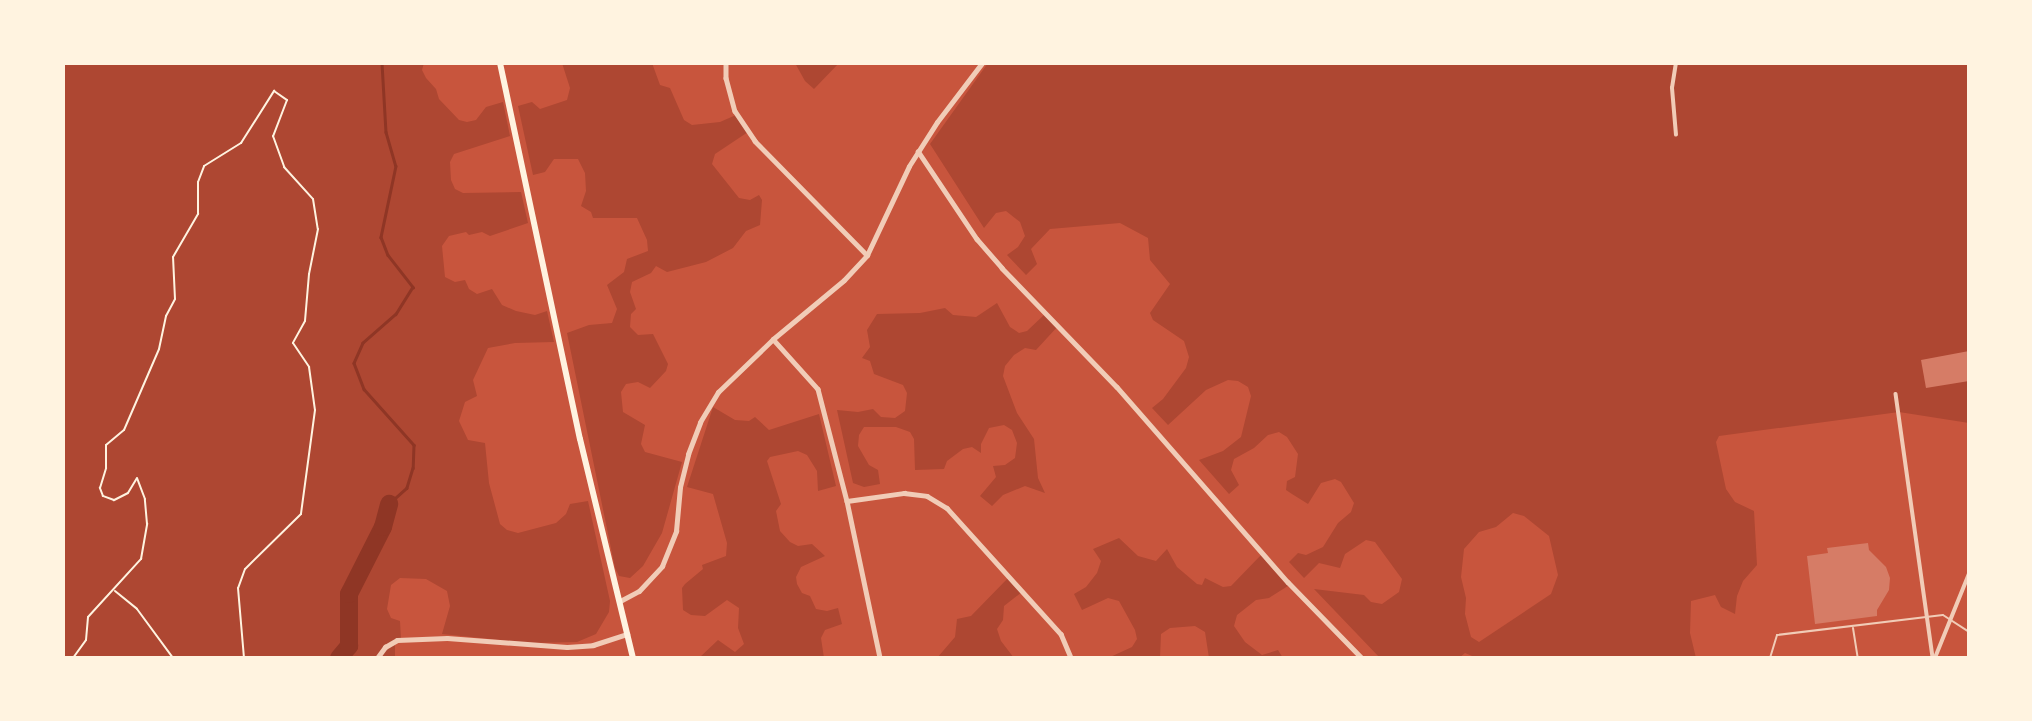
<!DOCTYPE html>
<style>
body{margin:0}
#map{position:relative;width:2032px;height:721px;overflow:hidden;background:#c8553d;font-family:Karla,sans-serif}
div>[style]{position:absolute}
.green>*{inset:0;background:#ae4732}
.stream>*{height:2.5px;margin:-1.25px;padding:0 1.25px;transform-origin:1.25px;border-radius:1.25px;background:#8f3625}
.river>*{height:18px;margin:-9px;padding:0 9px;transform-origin:9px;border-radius:9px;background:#8f3625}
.building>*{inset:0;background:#d67c66}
.path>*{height:2px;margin:-1px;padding:0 1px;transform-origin:1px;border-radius:1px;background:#fff3e0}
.service>*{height:2px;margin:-1px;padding:0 1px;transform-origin:1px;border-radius:1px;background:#f1ccb7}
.pedestrian>*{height:3.5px;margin:-1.75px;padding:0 1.75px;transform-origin:1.75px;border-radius:1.75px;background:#f1ccb7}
.minor>*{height:4.5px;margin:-2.25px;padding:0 2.25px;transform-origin:2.25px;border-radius:2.25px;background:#f1ccb7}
.tertiary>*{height:5px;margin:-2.5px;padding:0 2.5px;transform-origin:2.5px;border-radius:2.5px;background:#f1ccb7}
.secondary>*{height:6px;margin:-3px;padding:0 3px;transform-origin:3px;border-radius:3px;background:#fff3e0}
span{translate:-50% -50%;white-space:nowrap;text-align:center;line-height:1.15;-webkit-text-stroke:7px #fff3e0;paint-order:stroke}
.frame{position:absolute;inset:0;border:65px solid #fff3e0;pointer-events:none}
</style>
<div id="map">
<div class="green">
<i style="clip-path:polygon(63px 63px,424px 63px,422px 70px,426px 78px,436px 89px,439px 99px,459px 120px,467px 122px,476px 120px,486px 107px,503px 102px,510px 136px,454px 154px,450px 162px,451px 180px,455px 189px,463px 193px,521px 192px,528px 223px,490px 236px,482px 232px,469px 235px,466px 232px,449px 236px,442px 246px,445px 277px,455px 282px,465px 280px,469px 289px,477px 294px,492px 289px,502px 305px,516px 311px,535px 315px,547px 311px,554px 342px,515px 343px,488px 348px,473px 380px,477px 396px,465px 402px,459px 421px,468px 440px,485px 443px,489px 483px,500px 524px,507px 530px,518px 533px,556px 523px,566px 514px,570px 504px,588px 501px,610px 601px,609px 612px,596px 634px,577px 642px,531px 643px,442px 634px,450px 606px,447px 591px,426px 579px,400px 578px,391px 585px,387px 609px,391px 618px,400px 621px,401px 639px,395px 645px,395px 658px,63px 658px)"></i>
<i style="clip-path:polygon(562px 63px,652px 63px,660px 85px,670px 88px,684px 120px,692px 125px,720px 122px,736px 115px,748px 132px,715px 154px,712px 164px,739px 198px,750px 200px,759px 195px,762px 200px,760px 225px,746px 231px,733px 248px,706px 262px,667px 272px,656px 266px,651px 273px,632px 282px,630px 292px,636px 309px,631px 314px,630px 327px,638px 335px,653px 334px,668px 364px,666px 371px,650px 388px,638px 382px,626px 384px,621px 392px,623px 412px,645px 425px,641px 444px,645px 452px,682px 462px,662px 533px,643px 566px,630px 578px,619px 576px,615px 568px,567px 333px,589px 325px,612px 323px,617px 309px,607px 285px,624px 272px,627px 259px,648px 251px,647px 240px,637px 218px,593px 218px,591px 212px,581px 206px,586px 191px,585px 173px,578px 159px,554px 159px,545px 172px,533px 175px,518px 106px,532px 102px,540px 109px,567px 100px,570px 88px)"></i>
<i style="clip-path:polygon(795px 63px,839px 63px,814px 89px,805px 81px)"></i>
<i style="clip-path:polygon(evenodd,988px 63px,1969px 63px,1969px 423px,1899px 412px,1719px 436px,1716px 442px,1726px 489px,1735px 502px,1754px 511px,1757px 565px,1743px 581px,1737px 596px,1735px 614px,1721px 607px,1715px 595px,1691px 601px,1690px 633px,1696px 658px,1477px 658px,1465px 653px,1459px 658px,1380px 658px,1314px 589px,1364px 595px,1371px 602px,1382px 604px,1399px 592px,1402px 579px,1375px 542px,1366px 540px,1345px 554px,1340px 568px,1319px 563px,1304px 578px,1289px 562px,1298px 553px,1306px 555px,1323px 547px,1338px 523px,1351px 512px,1354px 503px,1341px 482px,1335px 479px,1321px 483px,1308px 504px,1292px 494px,1286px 490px,1287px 481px,1295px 477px,1298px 454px,1287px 437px,1279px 432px,1268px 435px,1254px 448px,1234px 459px,1231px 470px,1239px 485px,1229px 494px,1199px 460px,1223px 451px,1241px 437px,1251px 396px,1248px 387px,1238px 381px,1228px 380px,1206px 390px,1168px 425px,1152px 408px,1163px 399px,1186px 368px,1189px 357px,1184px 341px,1153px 320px,1150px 313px,1170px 284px,1150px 260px,1148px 238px,1120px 223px,1050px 229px,1031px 249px,1037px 264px,1026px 275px,1007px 255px,1018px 247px,1025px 236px,1020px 222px,1006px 211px,996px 213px,984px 228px,930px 144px,988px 63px,1513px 513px,1524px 516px,1549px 536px,1558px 575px,1551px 594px,1479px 642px,1471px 637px,1465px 614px,1466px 598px,1461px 577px,1464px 549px,1479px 532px,1496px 527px,1513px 513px)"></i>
<i style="clip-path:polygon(997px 303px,1010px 327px,1019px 333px,1027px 331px,1045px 314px,1059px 325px,1036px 350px,1025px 348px,1014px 355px,1005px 366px,1003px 376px,1017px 413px,1034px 439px,1038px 478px,1045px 493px,1025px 486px,1003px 495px,992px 506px,980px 496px,996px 477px,993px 466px,1005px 465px,1015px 458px,1017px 443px,1012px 430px,1004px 425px,989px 428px,981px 444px,981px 453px,972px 447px,963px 449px,947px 461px,944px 469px,915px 470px,914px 439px,910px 432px,896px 427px,864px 427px,859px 435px,858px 446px,869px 465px,878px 470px,880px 484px,864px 487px,853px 483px,837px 410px,858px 412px,873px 409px,881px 417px,895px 418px,905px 411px,907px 393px,903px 385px,874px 374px,870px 361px,862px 358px,870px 347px,867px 330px,877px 314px,920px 313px,945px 308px,953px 315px,976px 317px)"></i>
<i style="clip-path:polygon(713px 407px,735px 420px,749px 421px,755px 417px,769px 430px,819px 414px,836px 486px,818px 491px,817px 471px,807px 455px,798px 451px,770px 457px,767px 461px,781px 504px,776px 511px,780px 531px,790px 542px,798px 546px,812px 544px,825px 556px,801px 567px,796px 577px,797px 584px,802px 593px,810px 596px,816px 609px,827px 611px,838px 608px,842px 624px,825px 630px,821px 638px,824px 658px,699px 658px,718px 640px,735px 652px,744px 644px,738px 628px,739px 608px,727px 600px,705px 616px,691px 615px,683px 610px,682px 588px,685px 584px,703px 569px,702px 565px,726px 556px,727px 543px,713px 494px,687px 487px)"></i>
<i style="clip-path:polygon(1119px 538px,1138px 556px,1156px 561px,1167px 549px,1177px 567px,1197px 584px,1202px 585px,1205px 578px,1223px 587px,1231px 586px,1262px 554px,1291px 584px,1269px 598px,1256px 600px,1237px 615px,1234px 626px,1245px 642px,1262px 655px,1278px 650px,1283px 658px,1209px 658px,1205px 632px,1195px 626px,1170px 628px,1161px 634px,1160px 658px,1108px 658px,1132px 647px,1137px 639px,1135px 630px,1119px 601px,1108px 598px,1082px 610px,1074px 594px,1086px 587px,1097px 573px,1101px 561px,1093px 549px)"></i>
<i style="clip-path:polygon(1009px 577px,1022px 592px,1004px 606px,1003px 620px,997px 629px,1001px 641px,1014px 658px,937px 658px,955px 637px,957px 619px,971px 616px)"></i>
</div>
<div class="stream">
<i style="left:382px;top:63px;width:69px;rotate:86.7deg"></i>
<i style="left:386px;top:132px;width:35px;rotate:74deg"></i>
<i style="left:396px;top:166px;width:73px;rotate:101.9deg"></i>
<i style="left:381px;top:237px;width:19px;rotate:69deg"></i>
<i style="left:388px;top:255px;width:41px;rotate:52deg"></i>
<i style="left:413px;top:287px;width:32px;rotate:122deg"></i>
<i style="left:396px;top:314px;width:44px;rotate:138.7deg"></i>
<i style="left:363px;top:343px;width:22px;rotate:114deg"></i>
<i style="left:354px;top:363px;width:28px;rotate:69deg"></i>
<i style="left:364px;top:389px;width:75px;rotate:48.2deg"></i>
<i style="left:414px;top:445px;width:23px;rotate:92deg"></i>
<i style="left:413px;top:468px;width:21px;rotate:107deg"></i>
<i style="left:407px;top:488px;width:24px;rotate:138deg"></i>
</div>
<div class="river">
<i style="left:339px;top:658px;width:16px;rotate:-50deg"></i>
<i style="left:349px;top:646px;width:52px;rotate:-90deg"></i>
<i style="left:349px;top:594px;width:75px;rotate:-63.1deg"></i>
<i style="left:383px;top:527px;width:24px;rotate:-75deg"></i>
</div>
<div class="building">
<i style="clip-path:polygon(1969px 351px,1969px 381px,1926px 388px,1921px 360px)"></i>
<i style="clip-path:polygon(1868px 543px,1869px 550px,1886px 567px,1890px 578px,1889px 590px,1877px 610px,1877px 616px,1815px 624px,1807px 556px,1828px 553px,1827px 548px)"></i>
</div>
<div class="path">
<i style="left:115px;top:591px;width:28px;rotate:39deg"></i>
<i style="left:137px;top:609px;width:61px;rotate:53.7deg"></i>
<i style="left:73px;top:658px;width:22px;rotate:-54deg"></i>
<i style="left:86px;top:640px;width:23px;rotate:-85deg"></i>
<i style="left:88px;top:617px;width:79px;rotate:-47.6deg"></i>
<i style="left:141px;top:559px;width:36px;rotate:-80deg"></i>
<i style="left:147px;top:524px;width:25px;rotate:-95deg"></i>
<i style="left:145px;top:499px;width:22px;rotate:-111deg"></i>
<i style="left:137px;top:478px;width:17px;rotate:121deg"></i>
<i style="left:128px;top:493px;width:16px;rotate:153deg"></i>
<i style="left:114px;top:500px;width:12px;rotate:-160deg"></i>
<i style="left:103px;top:496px;width:9px;rotate:-111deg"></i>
<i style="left:100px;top:488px;width:21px;rotate:-73deg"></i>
<i style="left:106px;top:468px;width:23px;rotate:-90deg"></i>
<i style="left:106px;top:445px;width:23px;rotate:-40deg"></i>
<i style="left:124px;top:430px;width:88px;rotate:-66.6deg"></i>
<i style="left:159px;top:349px;width:34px;rotate:-78deg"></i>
<i style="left:166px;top:316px;width:19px;rotate:-62deg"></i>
<i style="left:175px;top:299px;width:42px;rotate:-92.7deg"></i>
<i style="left:173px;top:257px;width:50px;rotate:-59.8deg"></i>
<i style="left:198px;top:214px;width:32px;rotate:-90deg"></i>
<i style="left:198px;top:182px;width:17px;rotate:-69deg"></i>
<i style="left:204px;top:166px;width:44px;rotate:-31.9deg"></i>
<i style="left:241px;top:143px;width:62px;rotate:-57.6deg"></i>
<i style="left:274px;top:91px;width:16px;rotate:35deg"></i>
<i style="left:287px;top:100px;width:39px;rotate:111deg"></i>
<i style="left:273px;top:136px;width:33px;rotate:70deg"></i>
<i style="left:284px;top:167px;width:43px;rotate:47.8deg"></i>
<i style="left:313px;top:199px;width:30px;rotate:81deg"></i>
<i style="left:318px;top:229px;width:46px;rotate:101.3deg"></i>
<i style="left:309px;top:274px;width:47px;rotate:94.9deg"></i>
<i style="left:305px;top:321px;width:25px;rotate:119deg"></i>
<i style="left:293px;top:343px;width:29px;rotate:56deg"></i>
<i style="left:309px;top:367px;width:43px;rotate:82.1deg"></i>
<i style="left:315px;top:410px;width:105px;rotate:97.7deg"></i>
<i style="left:301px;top:514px;width:78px;rotate:135.5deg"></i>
<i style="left:245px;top:569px;width:20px;rotate:110deg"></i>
<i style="left:238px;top:588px;width:70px;rotate:85.1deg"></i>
</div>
<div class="service">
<i style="left:1853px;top:628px;width:30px;rotate:81deg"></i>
<i style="left:1770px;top:658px;width:24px;rotate:-73deg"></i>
<i style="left:1777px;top:635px;width:167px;rotate:-6.9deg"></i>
<i style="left:1943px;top:615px;width:31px;rotate:33deg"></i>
</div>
<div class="pedestrian">
<i style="left:1676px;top:135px;width:47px;rotate:-94.9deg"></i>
<i style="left:1672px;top:88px;width:25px;rotate:-81deg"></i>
<i style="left:1896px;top:394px;width:267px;rotate:82deg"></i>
<i style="left:1935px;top:658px;width:91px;rotate:-68deg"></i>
</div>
<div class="minor">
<i style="left:726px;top:63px;width:15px;rotate:90deg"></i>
<i style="left:726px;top:78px;width:34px;rotate:75deg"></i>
<i style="left:735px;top:111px;width:36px;rotate:56deg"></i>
<i style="left:755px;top:141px;width:160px;rotate:45.5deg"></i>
<i style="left:918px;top:151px;width:106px;rotate:56.2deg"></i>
<i style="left:977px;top:239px;width:38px;rotate:49deg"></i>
<i style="left:1002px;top:268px;width:165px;rotate:46deg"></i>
<i style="left:1117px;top:387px;width:259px;rotate:48.8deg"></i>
<i style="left:1288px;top:582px;width:106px;rotate:45.8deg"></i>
<i style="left:773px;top:339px;width:67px;rotate:48deg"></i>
<i style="left:818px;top:389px;width:116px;rotate:75.5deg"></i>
<i style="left:847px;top:501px;width:160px;rotate:78.1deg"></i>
<i style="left:847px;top:501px;width:58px;rotate:-8deg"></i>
<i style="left:904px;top:493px;width:23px;rotate:7deg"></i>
<i style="left:927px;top:496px;width:23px;rotate:31deg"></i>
<i style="left:947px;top:508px;width:170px;rotate:47.9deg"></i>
<i style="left:1061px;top:634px;width:26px;rotate:67deg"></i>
</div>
<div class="tertiary">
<i style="left:620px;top:601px;width:21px;rotate:-28deg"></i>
<i style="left:639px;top:591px;width:34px;rotate:-47deg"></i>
<i style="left:662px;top:566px;width:38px;rotate:-68deg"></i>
<i style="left:676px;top:531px;width:44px;rotate:-84.8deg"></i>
<i style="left:680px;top:487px;width:34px;rotate:-76deg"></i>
<i style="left:688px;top:454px;width:34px;rotate:-69deg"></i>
<i style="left:700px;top:422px;width:35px;rotate:-59deg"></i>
<i style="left:718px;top:392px;width:76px;rotate:-43.9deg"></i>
<i style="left:773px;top:339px;width:92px;rotate:-39.7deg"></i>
<i style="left:844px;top:280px;width:34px;rotate:-47deg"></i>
<i style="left:867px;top:255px;width:98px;rotate:-64.7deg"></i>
<i style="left:909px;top:166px;width:52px;rotate:-57.5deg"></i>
<i style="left:937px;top:122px;width:74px;rotate:-52.7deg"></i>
<i style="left:377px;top:658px;width:14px;rotate:-54deg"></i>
<i style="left:385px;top:647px;width:14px;rotate:-30deg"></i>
<i style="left:397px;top:640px;width:50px;rotate:-2.3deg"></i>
<i style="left:447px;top:638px;width:120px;rotate:4.3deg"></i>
<i style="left:567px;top:647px;width:26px;rotate:-4deg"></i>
<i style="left:593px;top:645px;width:36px;rotate:-18deg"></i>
</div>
<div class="secondary">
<i style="left:500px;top:63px;width:384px;rotate:78deg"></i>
<i style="left:580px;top:439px;width:225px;rotate:76.4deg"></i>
</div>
<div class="frame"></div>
</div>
